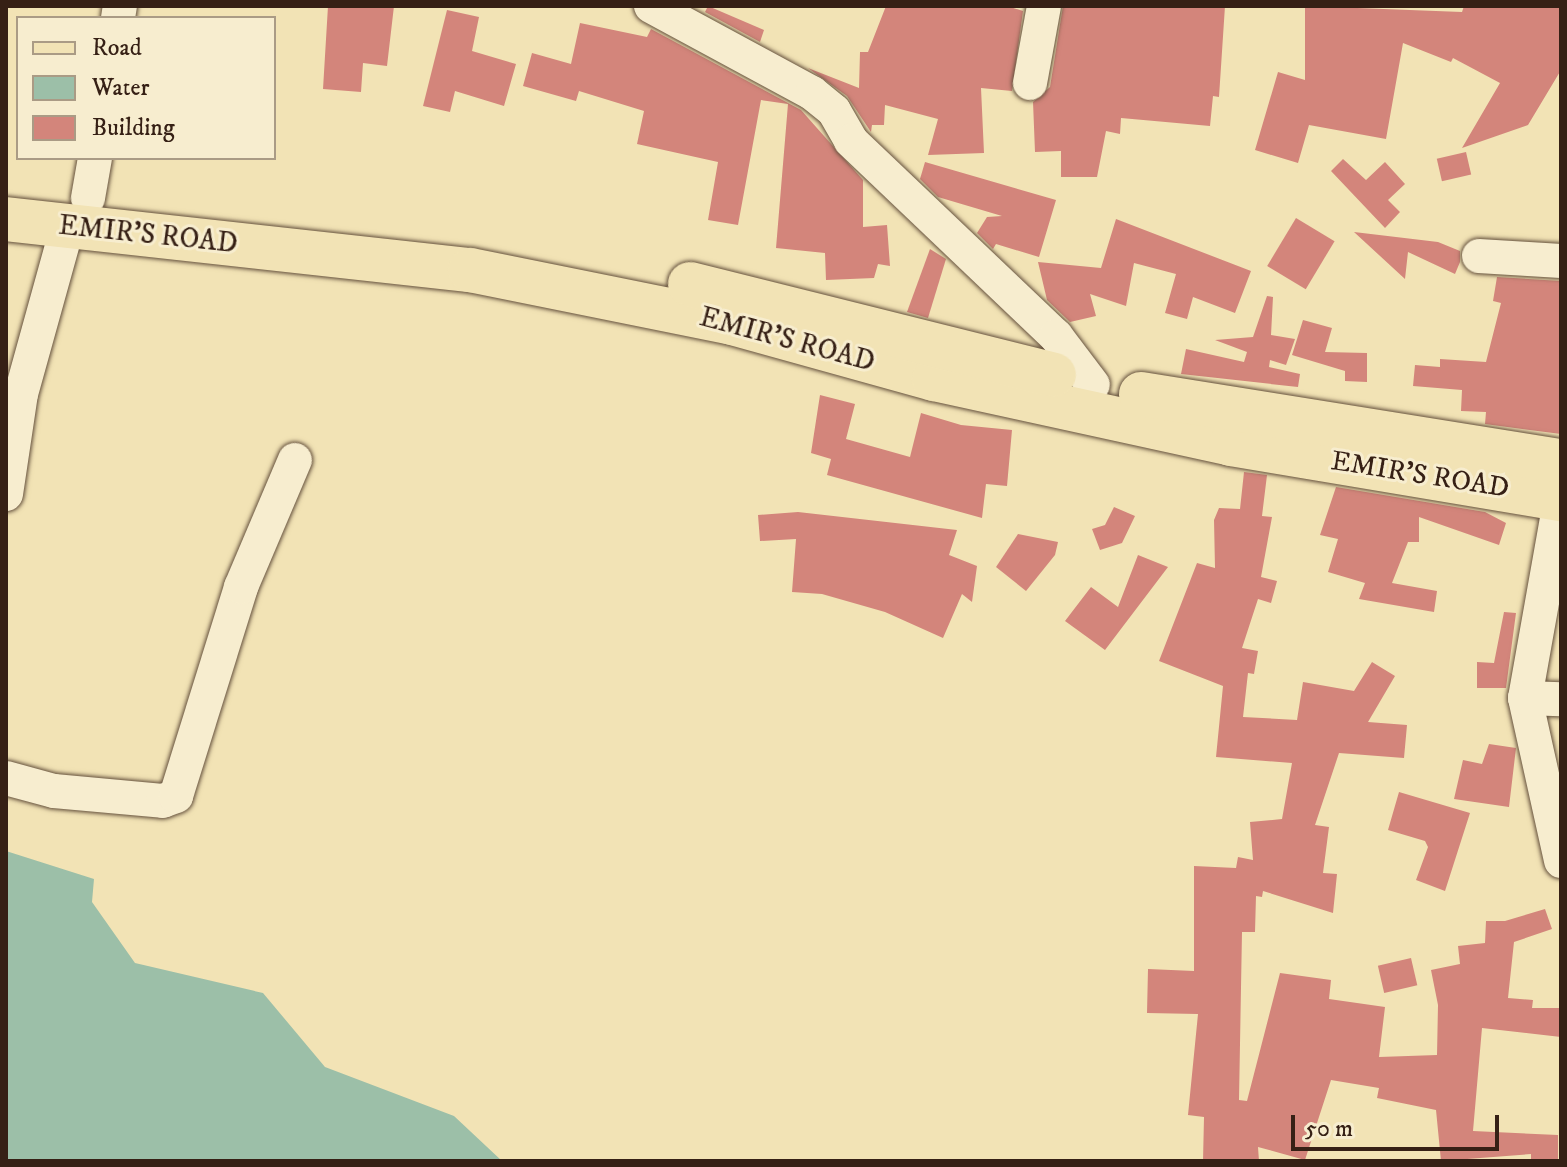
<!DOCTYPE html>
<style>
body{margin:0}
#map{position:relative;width:1567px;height:1167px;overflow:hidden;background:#f2e3b5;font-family:"IM FELL DW Pica",serif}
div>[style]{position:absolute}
.water>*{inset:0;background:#9cbfa8}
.building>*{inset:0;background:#d3857b;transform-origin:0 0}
.roads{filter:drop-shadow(0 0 2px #65513d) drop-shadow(0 0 2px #65513d)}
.minor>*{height:34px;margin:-17px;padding:0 17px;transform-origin:17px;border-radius:17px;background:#f7edcf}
.major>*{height:44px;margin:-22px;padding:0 22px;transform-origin:22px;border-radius:22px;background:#f2e3b5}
span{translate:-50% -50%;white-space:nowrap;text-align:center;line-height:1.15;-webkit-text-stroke:6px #f7edcf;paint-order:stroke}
.street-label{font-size:28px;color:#362015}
.frame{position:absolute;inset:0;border:8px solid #362015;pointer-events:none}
.legend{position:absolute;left:16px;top:16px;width:260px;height:144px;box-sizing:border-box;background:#f7edcf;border:2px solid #aa9b85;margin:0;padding:10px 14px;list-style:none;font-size:24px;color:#362015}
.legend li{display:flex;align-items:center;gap:16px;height:40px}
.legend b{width:40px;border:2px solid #aa9b85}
.scale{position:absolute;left:1291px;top:1115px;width:208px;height:36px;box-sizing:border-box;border:4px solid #362015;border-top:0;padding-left:10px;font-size:24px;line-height:28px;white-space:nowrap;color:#362015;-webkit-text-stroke:6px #f7edcf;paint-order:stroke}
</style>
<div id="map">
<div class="water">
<i style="clip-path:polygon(6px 851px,94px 879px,92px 902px,135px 963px,263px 993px,325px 1067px,454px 1116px,502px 1161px,6px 1161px)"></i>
</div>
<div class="building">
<i style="clip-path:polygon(328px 6px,394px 6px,387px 66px,363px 63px,361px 92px,323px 89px)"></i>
<i style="clip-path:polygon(708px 6px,764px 30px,760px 42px,705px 12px)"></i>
<i style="clip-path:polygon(886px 6px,1007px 6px,1023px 11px,1012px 91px,981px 88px,984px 153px,928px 155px,938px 119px,885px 105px,884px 125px,872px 125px,871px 132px,847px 96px,808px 68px,859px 88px,860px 52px,868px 52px)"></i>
<i style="clip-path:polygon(1063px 6px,1225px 6px,1219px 97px,1213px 96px,1210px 126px,1121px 118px,1120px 134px,1106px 131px,1097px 177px,1061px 177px,1061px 151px,1035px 152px,1033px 102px,1050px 87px)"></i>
<i style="clip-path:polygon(1305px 6px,1462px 12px,1464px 6px,1561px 6px,1561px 70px,1528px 125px,1462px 148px,1500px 83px,1453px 58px,1451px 62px,1403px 43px,1386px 139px,1309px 125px,1298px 163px,1255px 150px,1278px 72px,1305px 80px)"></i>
<i style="clip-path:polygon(447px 10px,479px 17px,472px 51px,516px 64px,504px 106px,455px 91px,450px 112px,423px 106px)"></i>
<i style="clip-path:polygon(580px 23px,647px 37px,651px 29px,801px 110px,863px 180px,863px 227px,887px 225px,890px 266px,878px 264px,874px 278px,826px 280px,825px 253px,776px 248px,788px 104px,761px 100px,738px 225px,708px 220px,718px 162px,637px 144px,644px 111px,579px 91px,576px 101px,523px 86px,532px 53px,571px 64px)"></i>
<i style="left:1466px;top:152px;width:23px;height:30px;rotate:77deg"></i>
<i style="clip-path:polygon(1343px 159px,1366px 180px,1385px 162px,1405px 184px,1388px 200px,1400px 212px,1385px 228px,1331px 171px)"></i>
<i style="clip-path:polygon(925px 162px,1056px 200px,1039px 257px,996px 244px,993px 249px,977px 233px,987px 217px,1002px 216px,938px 197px,920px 179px)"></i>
<i style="left:1296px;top:218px;width:45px;height:56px;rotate:31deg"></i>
<i style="clip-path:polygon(1116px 219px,1251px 271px,1235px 313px,1193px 297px,1187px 319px,1165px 313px,1176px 274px,1134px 263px,1126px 306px,1090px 294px,1096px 316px,1070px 322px,1047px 300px,1038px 262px,1101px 268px)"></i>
<i style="clip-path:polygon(1354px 232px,1438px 242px,1460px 251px,1460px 262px,1455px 274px,1408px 252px,1405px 279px)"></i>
<i style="clip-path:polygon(930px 249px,946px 259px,928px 318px,907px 312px)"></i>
<i style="clip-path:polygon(1497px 277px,1561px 281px,1561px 434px,1485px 424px,1486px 412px,1461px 411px,1462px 390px,1413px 386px,1415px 365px,1440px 367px,1440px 359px,1486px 362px,1501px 303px,1493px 301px)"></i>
<i style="clip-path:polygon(1267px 296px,1273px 297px,1271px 335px,1295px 339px,1286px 365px,1270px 360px,1269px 367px,1300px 374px,1298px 387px,1181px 374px,1186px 349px,1244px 362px,1247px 352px,1215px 340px,1253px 337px)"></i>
<i style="clip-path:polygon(1303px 320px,1332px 328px,1325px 352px,1367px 353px,1367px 382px,1345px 381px,1345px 371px,1292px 355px)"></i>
<i style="clip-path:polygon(820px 395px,855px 404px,846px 439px,910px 457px,921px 413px,961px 425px,1012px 430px,1007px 486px,986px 484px,982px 518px,827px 475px,831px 459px,811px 453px)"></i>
<i style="clip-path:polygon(1244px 472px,1267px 475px,1262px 516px,1272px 517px,1261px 577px,1277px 581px,1271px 603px,1258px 599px,1242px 648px,1258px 651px,1254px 674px,1248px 673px,1243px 717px,1297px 720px,1303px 682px,1354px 691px,1372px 662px,1395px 676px,1368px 722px,1407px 725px,1404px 758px,1339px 753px,1315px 825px,1329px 827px,1323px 873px,1337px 874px,1333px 913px,1263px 891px,1262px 897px,1256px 896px,1255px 932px,1242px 932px,1239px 1100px,1247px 1101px,1280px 973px,1331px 980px,1329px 999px,1385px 1007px,1379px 1057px,1437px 1055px,1438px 1005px,1431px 970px,1460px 964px,1458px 946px,1485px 943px,1486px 921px,1505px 921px,1545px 909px,1552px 929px,1514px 942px,1508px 998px,1533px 1000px,1532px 1008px,1561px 1008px,1561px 1037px,1482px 1028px,1473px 1131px,1558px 1135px,1558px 1161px,1531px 1161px,1531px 1154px,1441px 1161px,1436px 1110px,1377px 1098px,1379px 1088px,1331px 1080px,1305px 1160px,1258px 1147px,1259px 1161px,1203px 1161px,1204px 1117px,1188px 1115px,1198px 1014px,1147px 1013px,1148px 969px,1194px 971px,1194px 866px,1236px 868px,1238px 857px,1253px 860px,1250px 822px,1282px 819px,1292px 763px,1216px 757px,1223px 686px,1159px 661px,1197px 563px,1215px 568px,1214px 520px,1219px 508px,1240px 509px)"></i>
<i style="clip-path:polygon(1336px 487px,1485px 512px,1506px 523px,1499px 545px,1419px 517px,1419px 542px,1408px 542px,1392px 583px,1437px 591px,1434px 612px,1359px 599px,1365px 583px,1328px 572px,1338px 539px,1320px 535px)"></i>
<i style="clip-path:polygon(1114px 507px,1135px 516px,1122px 543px,1100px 550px,1092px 529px,1105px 525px)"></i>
<i style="clip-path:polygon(798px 512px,957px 530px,949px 555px,977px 566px,972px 602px,962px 594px,943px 638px,885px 612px,822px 594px,792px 592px,796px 539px,760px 541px,758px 515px)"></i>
<i style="clip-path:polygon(1018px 534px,1058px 542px,1055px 555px,1026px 591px,996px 567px)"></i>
<i style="clip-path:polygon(1138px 555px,1168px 567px,1105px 650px,1065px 621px,1091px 587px,1118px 607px)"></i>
<i style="clip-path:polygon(1504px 612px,1516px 613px,1506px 688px,1477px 688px,1477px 662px,1494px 663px)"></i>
<i style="clip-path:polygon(1489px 744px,1516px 748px,1509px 807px,1454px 799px,1463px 760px,1482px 764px)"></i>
<i style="clip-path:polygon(1399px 792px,1470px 813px,1445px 891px,1416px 880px,1428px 847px,1425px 841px,1388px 830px)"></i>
<i style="left:1411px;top:958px;width:28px;height:34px;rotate:77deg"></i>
</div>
<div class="roads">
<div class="minor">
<i style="left:651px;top:6px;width:183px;rotate:28.4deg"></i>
<i style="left:812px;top:93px;width:28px;rotate:39deg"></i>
<i style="left:834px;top:111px;width:34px;rotate:60deg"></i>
<i style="left:851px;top:141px;width:283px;rotate:43.6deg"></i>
<i style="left:1056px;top:336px;width:61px;rotate:52.9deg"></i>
<i style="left:118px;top:18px;width:12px;rotate:-81deg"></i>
<i style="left:1030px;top:83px;width:78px;rotate:-79.7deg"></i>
<i style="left:88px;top:198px;width:41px;rotate:-80.1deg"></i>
<i style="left:1479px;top:256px;width:82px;rotate:3.5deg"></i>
<i style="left:6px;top:494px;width:101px;rotate:-81.5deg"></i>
<i style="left:21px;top:394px;width:175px;rotate:-74.5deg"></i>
<i style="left:1561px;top:496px;width:205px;rotate:100.1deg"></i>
<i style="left:1525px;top:698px;width:167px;rotate:77.5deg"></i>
<i style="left:1525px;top:698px;width:36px;rotate:2deg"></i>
<i style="left:6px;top:778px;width:50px;rotate:15.2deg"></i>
<i style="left:54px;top:791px;width:109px;rotate:5.2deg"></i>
<i style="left:163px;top:801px;width:14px;rotate:-21deg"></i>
<i style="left:176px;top:796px;width:219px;rotate:-72.7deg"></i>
<i style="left:241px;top:587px;width:138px;rotate:-67deg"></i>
</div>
<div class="major">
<i style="left:6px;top:219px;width:467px;rotate:6.3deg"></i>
<i style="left:470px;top:270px;width:267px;rotate:11.4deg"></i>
<i style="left:732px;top:323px;width:210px;rotate:15.5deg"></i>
<i style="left:934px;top:379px;width:304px;rotate:12.3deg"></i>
<i style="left:1231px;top:444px;width:335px;rotate:9.5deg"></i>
<i style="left:690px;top:284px;width:375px;rotate:14deg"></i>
<i style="left:1141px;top:394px;width:425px;rotate:9.1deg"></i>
</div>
</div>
<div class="street-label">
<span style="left:148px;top:235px;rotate:6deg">EMIR'S ROAD</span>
<span style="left:787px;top:340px;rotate:15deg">EMIR'S ROAD</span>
<span style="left:1420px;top:475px;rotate:9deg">EMIR'S ROAD</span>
</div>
<div class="frame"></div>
<ul class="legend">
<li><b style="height:10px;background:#f2e3b5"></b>Road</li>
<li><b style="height:22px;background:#9cbfa8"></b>Water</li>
<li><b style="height:22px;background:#d3857b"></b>Building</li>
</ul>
<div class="scale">50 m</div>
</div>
